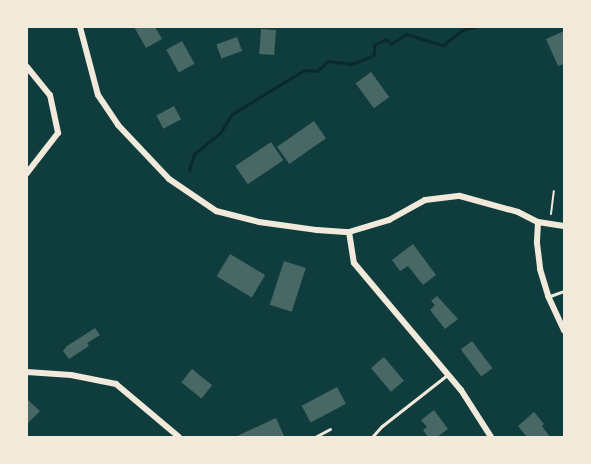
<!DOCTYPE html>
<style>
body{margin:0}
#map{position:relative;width:591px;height:464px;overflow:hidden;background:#0f3d3e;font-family:"Sofia Sans Condensed",sans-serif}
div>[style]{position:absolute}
.stream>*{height:3px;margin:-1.5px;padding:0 1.5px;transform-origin:1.5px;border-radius:1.5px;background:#0a2a2b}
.building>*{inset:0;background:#486865;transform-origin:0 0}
.path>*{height:2px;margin:-1px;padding:0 1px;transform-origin:1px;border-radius:1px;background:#f1e9da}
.service>*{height:3px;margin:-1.5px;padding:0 1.5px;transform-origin:1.5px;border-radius:1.5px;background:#f1e9da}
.minor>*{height:6px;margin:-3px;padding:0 3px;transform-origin:3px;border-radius:3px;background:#f1e9da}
span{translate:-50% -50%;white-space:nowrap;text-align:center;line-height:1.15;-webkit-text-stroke:4.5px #f1e9da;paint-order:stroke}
.frame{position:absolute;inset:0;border:28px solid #f1e9da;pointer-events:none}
</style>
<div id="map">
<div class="stream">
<i style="left:189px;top:170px;width:17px;rotate:-73deg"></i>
<i style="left:194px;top:154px;width:33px;rotate:-39deg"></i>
<i style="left:220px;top:133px;width:22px;rotate:-58deg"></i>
<i style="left:232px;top:114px;width:84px;rotate:-31.4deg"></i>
<i style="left:304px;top:70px;width:13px;rotate:4deg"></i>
<i style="left:317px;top:71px;width:15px;rotate:-42deg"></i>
<i style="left:328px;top:61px;width:23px;rotate:7deg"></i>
<i style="left:351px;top:64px;width:25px;rotate:-21deg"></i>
<i style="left:374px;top:55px;width:10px;rotate:-90deg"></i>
<i style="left:374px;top:45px;width:13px;rotate:-27deg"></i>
<i style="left:386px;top:39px;width:7px;rotate:45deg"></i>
<i style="left:391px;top:44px;width:18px;rotate:-34deg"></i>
<i style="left:406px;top:34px;width:39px;rotate:17deg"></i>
<i style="left:443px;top:45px;width:24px;rotate:-38deg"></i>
<i style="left:462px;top:30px;width:13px;rotate:-13deg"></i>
</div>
<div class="building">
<i style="clip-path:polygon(134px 27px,155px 27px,162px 39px,146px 48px)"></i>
<i style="left:261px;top:29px;width:15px;height:25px;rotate:4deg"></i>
<i style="clip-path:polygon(564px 31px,564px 64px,558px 66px,546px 39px)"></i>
<i style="left:237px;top:37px;width:15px;height:22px;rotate:70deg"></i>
<i style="left:182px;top:41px;width:26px;height:18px;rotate:61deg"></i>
<i style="left:371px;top:72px;width:31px;height:19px;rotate:54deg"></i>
<i style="left:174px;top:106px;width:15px;height:20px;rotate:62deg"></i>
<i style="left:314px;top:121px;width:21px;height:45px;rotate:55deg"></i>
<i style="left:271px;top:142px;width:22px;height:43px;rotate:56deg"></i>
<i style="clip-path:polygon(413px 244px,436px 275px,423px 285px,408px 266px,400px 271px,392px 260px)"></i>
<i style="left:230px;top:254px;width:41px;height:26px;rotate:31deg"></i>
<i style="left:284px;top:261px;width:23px;height:46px;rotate:18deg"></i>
<i style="clip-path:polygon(437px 296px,458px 319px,445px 329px,430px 310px,435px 305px,431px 301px)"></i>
<i style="clip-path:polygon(95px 328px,100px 335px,87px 343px,89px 346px,69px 359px,63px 351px,67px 346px)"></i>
<i style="left:472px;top:341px;width:34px;height:14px;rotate:53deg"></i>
<i style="left:384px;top:357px;width:31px;height:17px;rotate:50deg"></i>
<i style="left:192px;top:369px;width:26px;height:17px;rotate:39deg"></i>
<i style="left:337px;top:387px;width:19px;height:40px;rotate:62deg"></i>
<i style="clip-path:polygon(27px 399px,40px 411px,27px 424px)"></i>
<i style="clip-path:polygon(434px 410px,448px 429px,437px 437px,428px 437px,423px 430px,427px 427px,421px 420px)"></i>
<i style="clip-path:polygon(534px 412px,544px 424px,542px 426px,550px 437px,527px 437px,518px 426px)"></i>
<i style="clip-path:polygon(276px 418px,284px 436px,235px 437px)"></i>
</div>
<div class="path">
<i style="left:551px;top:214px;width:23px;rotate:-83deg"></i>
</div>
<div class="service">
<i style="left:550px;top:296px;width:15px;rotate:-20deg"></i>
<i style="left:315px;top:437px;width:17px;rotate:-28deg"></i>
<i style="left:372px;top:437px;width:15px;rotate:-48deg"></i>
<i style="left:382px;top:426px;width:83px;rotate:-38.1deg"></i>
</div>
<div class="minor">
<i style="left:80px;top:27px;width:70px;rotate:75.2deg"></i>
<i style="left:98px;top:95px;width:36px;rotate:56deg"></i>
<i style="left:118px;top:125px;width:74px;rotate:46.6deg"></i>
<i style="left:169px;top:179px;width:57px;rotate:34.2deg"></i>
<i style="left:216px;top:211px;width:44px;rotate:14.3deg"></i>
<i style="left:259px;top:222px;width:59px;rotate:7.9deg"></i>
<i style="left:317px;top:230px;width:32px;rotate:4deg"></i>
<i style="left:349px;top:232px;width:42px;rotate:-16.7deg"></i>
<i style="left:389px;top:220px;width:41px;rotate:-29.1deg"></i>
<i style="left:425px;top:200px;width:35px;rotate:-7deg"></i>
<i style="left:460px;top:196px;width:60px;rotate:15.4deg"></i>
<i style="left:518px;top:212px;width:22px;rotate:27deg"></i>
<i style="left:538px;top:222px;width:26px;rotate:9deg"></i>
<i style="left:27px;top:67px;width:36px;rotate:51deg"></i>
<i style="left:50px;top:95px;width:39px;rotate:78deg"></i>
<i style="left:58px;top:133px;width:51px;rotate:127.8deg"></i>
<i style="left:538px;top:222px;width:21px;rotate:93deg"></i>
<i style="left:537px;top:243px;width:26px;rotate:83deg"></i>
<i style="left:540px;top:269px;width:28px;rotate:73deg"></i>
<i style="left:548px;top:296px;width:38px;rotate:65deg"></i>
<i style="left:349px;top:232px;width:31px;rotate:81deg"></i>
<i style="left:354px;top:263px;width:166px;rotate:49.9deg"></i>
<i style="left:461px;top:390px;width:56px;rotate:57.4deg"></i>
<i style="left:27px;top:372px;width:44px;rotate:3.9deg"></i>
<i style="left:71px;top:375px;width:46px;rotate:11.3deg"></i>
<i style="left:116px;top:384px;width:82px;rotate:40.1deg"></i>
</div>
<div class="frame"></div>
</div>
